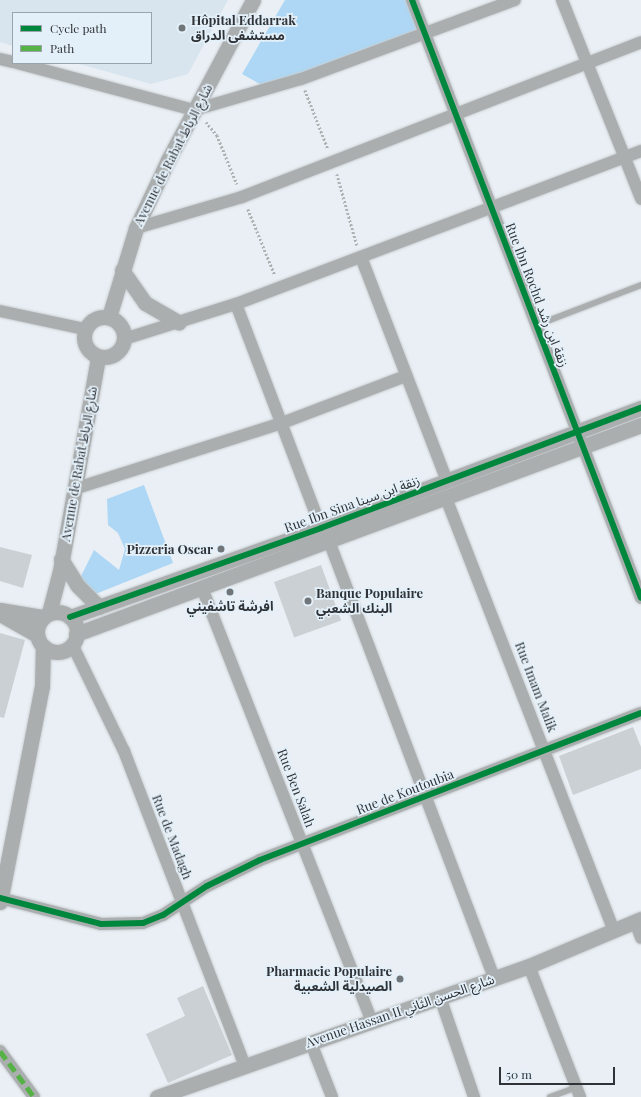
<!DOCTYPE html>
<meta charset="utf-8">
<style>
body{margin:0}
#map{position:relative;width:641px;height:1097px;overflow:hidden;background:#e9eff4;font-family:"Playfair Display","Noto Sans Arabic",serif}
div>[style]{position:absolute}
.built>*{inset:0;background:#d8e5ee}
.green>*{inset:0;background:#add7f4}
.building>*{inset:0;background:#cbd0d4;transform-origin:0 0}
.path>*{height:2.5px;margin-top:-1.25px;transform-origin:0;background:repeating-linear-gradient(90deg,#aeb2b3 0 2px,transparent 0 4px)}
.roads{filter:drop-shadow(0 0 1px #c8cdd1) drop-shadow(0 0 1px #c8cdd1)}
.service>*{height:6px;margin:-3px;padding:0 3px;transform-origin:3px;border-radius:3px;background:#abaeaf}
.minor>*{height:12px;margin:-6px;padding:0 6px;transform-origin:6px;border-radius:6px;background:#abaeaf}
.tertiary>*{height:15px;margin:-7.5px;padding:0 7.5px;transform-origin:7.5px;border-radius:7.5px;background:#abaeaf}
.tertiary>.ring{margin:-7.5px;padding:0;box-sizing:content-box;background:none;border:15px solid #abaeaf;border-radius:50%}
.quiet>*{height:5px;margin-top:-2.5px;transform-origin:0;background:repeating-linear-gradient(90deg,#56b246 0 10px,transparent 0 15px)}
.cycleway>*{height:6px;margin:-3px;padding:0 3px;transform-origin:3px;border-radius:3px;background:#00873e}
.dots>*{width:11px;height:11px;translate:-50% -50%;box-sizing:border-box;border:2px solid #e4f0f9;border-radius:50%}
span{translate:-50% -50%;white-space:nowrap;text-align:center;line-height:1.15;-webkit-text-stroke:3.5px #e4f0f9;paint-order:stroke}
.poi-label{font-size:13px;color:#2f3337;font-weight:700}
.left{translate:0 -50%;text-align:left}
.right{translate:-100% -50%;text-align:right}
.street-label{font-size:13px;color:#2f3337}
.legend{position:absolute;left:12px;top:12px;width:140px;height:52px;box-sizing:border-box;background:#e4f0f9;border:1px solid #9ca4ab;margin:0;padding:5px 7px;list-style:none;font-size:12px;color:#2f3337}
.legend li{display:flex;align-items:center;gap:8px;height:20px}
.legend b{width:20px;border:1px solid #9ca4ab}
.scale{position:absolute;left:499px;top:1067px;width:116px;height:18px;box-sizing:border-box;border:2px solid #2f3337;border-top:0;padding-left:5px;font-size:12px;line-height:14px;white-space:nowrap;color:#2f3337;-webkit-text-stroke:3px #e4f0f9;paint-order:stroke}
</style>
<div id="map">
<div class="built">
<i style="clip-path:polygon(0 0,228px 0,188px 74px,151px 84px,76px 63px,151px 63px,151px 13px,13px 13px,13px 46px,0 42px)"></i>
</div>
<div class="green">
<i style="clip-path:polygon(285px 0,413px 0,425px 32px,269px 89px,242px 74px)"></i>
<i style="clip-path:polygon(144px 485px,173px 563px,93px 595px,81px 576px,94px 550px,119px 570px,125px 549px,118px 533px,108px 525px,107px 499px)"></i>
</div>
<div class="building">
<i style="clip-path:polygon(0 547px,32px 555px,23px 588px,0 581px)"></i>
<i style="left:321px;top:565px;width:59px;height:50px;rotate:70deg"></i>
<i style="clip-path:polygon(0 633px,25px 640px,4px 718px,0 717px)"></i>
<i style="clip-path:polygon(633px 727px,641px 747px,641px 769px,573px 795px,559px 756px)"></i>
<i style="clip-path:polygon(203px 986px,232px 1055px,168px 1083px,146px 1034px,185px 1016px,177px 998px)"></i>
</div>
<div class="path">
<i style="left:305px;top:90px;width:63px;rotate:68.7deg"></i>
<i style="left:206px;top:122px;width:17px;rotate:50deg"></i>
<i style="left:217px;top:135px;width:53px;rotate:67.8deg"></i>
<i style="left:337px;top:174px;width:74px;rotate:74.3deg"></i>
<i style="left:248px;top:209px;width:71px;rotate:67.8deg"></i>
</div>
<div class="roads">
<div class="service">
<i style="left:537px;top:325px;width:111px;rotate:-21deg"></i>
<i style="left:550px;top:1097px;width:29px;rotate:-20deg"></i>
</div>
<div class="minor">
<i style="left:412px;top:0;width:640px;rotate:69.05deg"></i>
<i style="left:562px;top:0;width:214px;rotate:68.3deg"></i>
<i style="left:0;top:59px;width:13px;rotate:13deg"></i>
<i style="left:17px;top:63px;width:183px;rotate:14.9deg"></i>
<i style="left:194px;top:110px;width:111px;rotate:-16.2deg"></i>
<i style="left:301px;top:79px;width:228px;rotate:-20.3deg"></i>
<i style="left:136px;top:228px;width:110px;rotate:-16.3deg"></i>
<i style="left:242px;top:197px;width:428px;rotate:-21.2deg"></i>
<i style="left:361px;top:257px;width:240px;rotate:69deg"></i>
<i style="left:236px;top:304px;width:240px;rotate:69.2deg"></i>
<i style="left:0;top:311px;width:87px;rotate:12deg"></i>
<i style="left:124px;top:339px;width:117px;rotate:-17.4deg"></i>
<i style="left:236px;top:304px;width:433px;rotate:-20.7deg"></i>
<i style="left:74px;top:489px;width:218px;rotate:-17.6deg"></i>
<i style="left:282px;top:423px;width:133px;rotate:-20.8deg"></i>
<i style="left:446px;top:498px;width:465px;rotate:68.8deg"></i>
<i style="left:329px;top:541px;width:467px;rotate:69.3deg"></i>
<i style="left:202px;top:588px;width:465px;rotate:68.6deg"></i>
<i style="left:72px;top:644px;width:119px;rotate:64.1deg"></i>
<i style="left:124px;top:751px;width:337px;rotate:69deg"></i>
<i style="left:0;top:898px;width:104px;rotate:14.4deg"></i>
<i style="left:101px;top:924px;width:42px;rotate:-1.4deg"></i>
<i style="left:143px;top:923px;width:22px;rotate:-22deg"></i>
<i style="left:163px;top:915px;width:53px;rotate:-33.4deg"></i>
<i style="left:207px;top:886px;width:59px;rotate:-26.1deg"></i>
<i style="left:260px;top:860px;width:408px;rotate:-21.1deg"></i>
<i style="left:635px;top:922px;width:17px;rotate:69deg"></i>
<i style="left:529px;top:966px;width:141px;rotate:68.7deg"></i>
<i style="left:440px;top:997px;width:106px;rotate:71.2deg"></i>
<i style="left:311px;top:1043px;width:58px;rotate:68.7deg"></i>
<i style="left:0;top:1051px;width:57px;rotate:53.5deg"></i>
</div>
<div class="tertiary">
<i style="left:122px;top:270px;width:40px;rotate:55.1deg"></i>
<i style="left:145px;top:303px;width:39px;rotate:30deg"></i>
<i class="ring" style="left:84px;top:317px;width:25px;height:25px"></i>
<i style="left:109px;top:317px;width:93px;rotate:-73.1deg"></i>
<i style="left:136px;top:228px;width:75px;rotate:-64.8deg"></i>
<i style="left:168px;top:160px;width:181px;rotate:-62deg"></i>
<i style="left:61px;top:559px;width:31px;rotate:58deg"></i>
<i style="left:77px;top:585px;width:31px;rotate:45deg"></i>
<i style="left:0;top:610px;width:44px;rotate:9.2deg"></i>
<i class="ring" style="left:37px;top:612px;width:25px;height:25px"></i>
<i style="left:49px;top:613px;width:43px;rotate:-75.3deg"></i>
<i style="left:60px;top:571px;width:217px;rotate:-79.9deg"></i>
<i style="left:0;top:614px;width:43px;rotate:29.6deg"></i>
<i style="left:70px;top:617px;width:266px;rotate:-19.5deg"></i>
<i style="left:321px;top:528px;width:342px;rotate:-20.6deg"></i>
<i style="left:76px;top:634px;width:602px;rotate:-20.3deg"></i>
<i style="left:0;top:902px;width:220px;rotate:-79deg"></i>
<i style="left:42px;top:686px;width:40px;rotate:-88.6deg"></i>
<i style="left:157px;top:1097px;width:394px;rotate:-19.4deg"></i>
<i style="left:529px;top:966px;width:121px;rotate:-22.8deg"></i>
</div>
</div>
<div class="quiet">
<i style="left:0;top:1051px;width:57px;rotate:53.5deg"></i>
</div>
<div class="cycleway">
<i style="left:412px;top:0;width:640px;rotate:69.05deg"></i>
<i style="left:70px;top:617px;width:266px;rotate:-19.5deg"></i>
<i style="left:321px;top:528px;width:342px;rotate:-20.6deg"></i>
<i style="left:0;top:898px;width:104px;rotate:14.4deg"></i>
<i style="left:101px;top:924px;width:42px;rotate:-1.4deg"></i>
<i style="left:143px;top:923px;width:22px;rotate:-22deg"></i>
<i style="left:163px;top:915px;width:53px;rotate:-33.4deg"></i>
<i style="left:207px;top:886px;width:59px;rotate:-26.1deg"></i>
<i style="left:260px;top:860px;width:408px;rotate:-21.1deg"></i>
</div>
<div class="dots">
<i style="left:182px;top:28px;background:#707579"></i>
<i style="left:221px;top:549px;background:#707579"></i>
<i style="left:230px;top:592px;background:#707579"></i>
<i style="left:308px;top:601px;background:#707579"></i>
<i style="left:400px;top:979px;background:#707579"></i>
</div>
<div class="poi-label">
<span class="left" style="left:191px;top:28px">Hôpital Eddarrak<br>مستشفى الدراق</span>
<span class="right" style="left:213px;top:549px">Pizzeria Oscar</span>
<span class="left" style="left:316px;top:601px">Banque Populaire<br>البنك الشعبي</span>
<span style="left:230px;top:606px">افرشة تاشفيني</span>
<span class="right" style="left:392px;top:979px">Pharmacie Populaire<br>الصيدلية الشعبية</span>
</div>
<div class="street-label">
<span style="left:173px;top:155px;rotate:-63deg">Avenue de Rabat شارع الرباط</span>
<span style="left:537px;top:295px;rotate:69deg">Rue Ibn Rochd زنقة ابن رشد</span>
<span style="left:79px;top:464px;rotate:-80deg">Avenue de Rabat شارع الرباط</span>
<span style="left:352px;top:504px;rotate:-20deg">Rue Ibn Sina زنقة ابن سينا</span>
<span style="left:536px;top:687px;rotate:69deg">Rue Imam Malik</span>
<span style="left:296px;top:788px;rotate:69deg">Rue Ben Salah</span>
<span style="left:405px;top:792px;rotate:-21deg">Rue de Koutoubia</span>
<span style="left:172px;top:837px;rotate:69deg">Rue de Madagh</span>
<span style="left:400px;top:1011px;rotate:-19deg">Avenue Hassan II شارع الحسن الثاني</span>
</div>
<ul class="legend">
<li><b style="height:5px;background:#00873e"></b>Cycle path</li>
<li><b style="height:5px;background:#56b246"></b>Path</li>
</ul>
<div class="scale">50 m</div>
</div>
